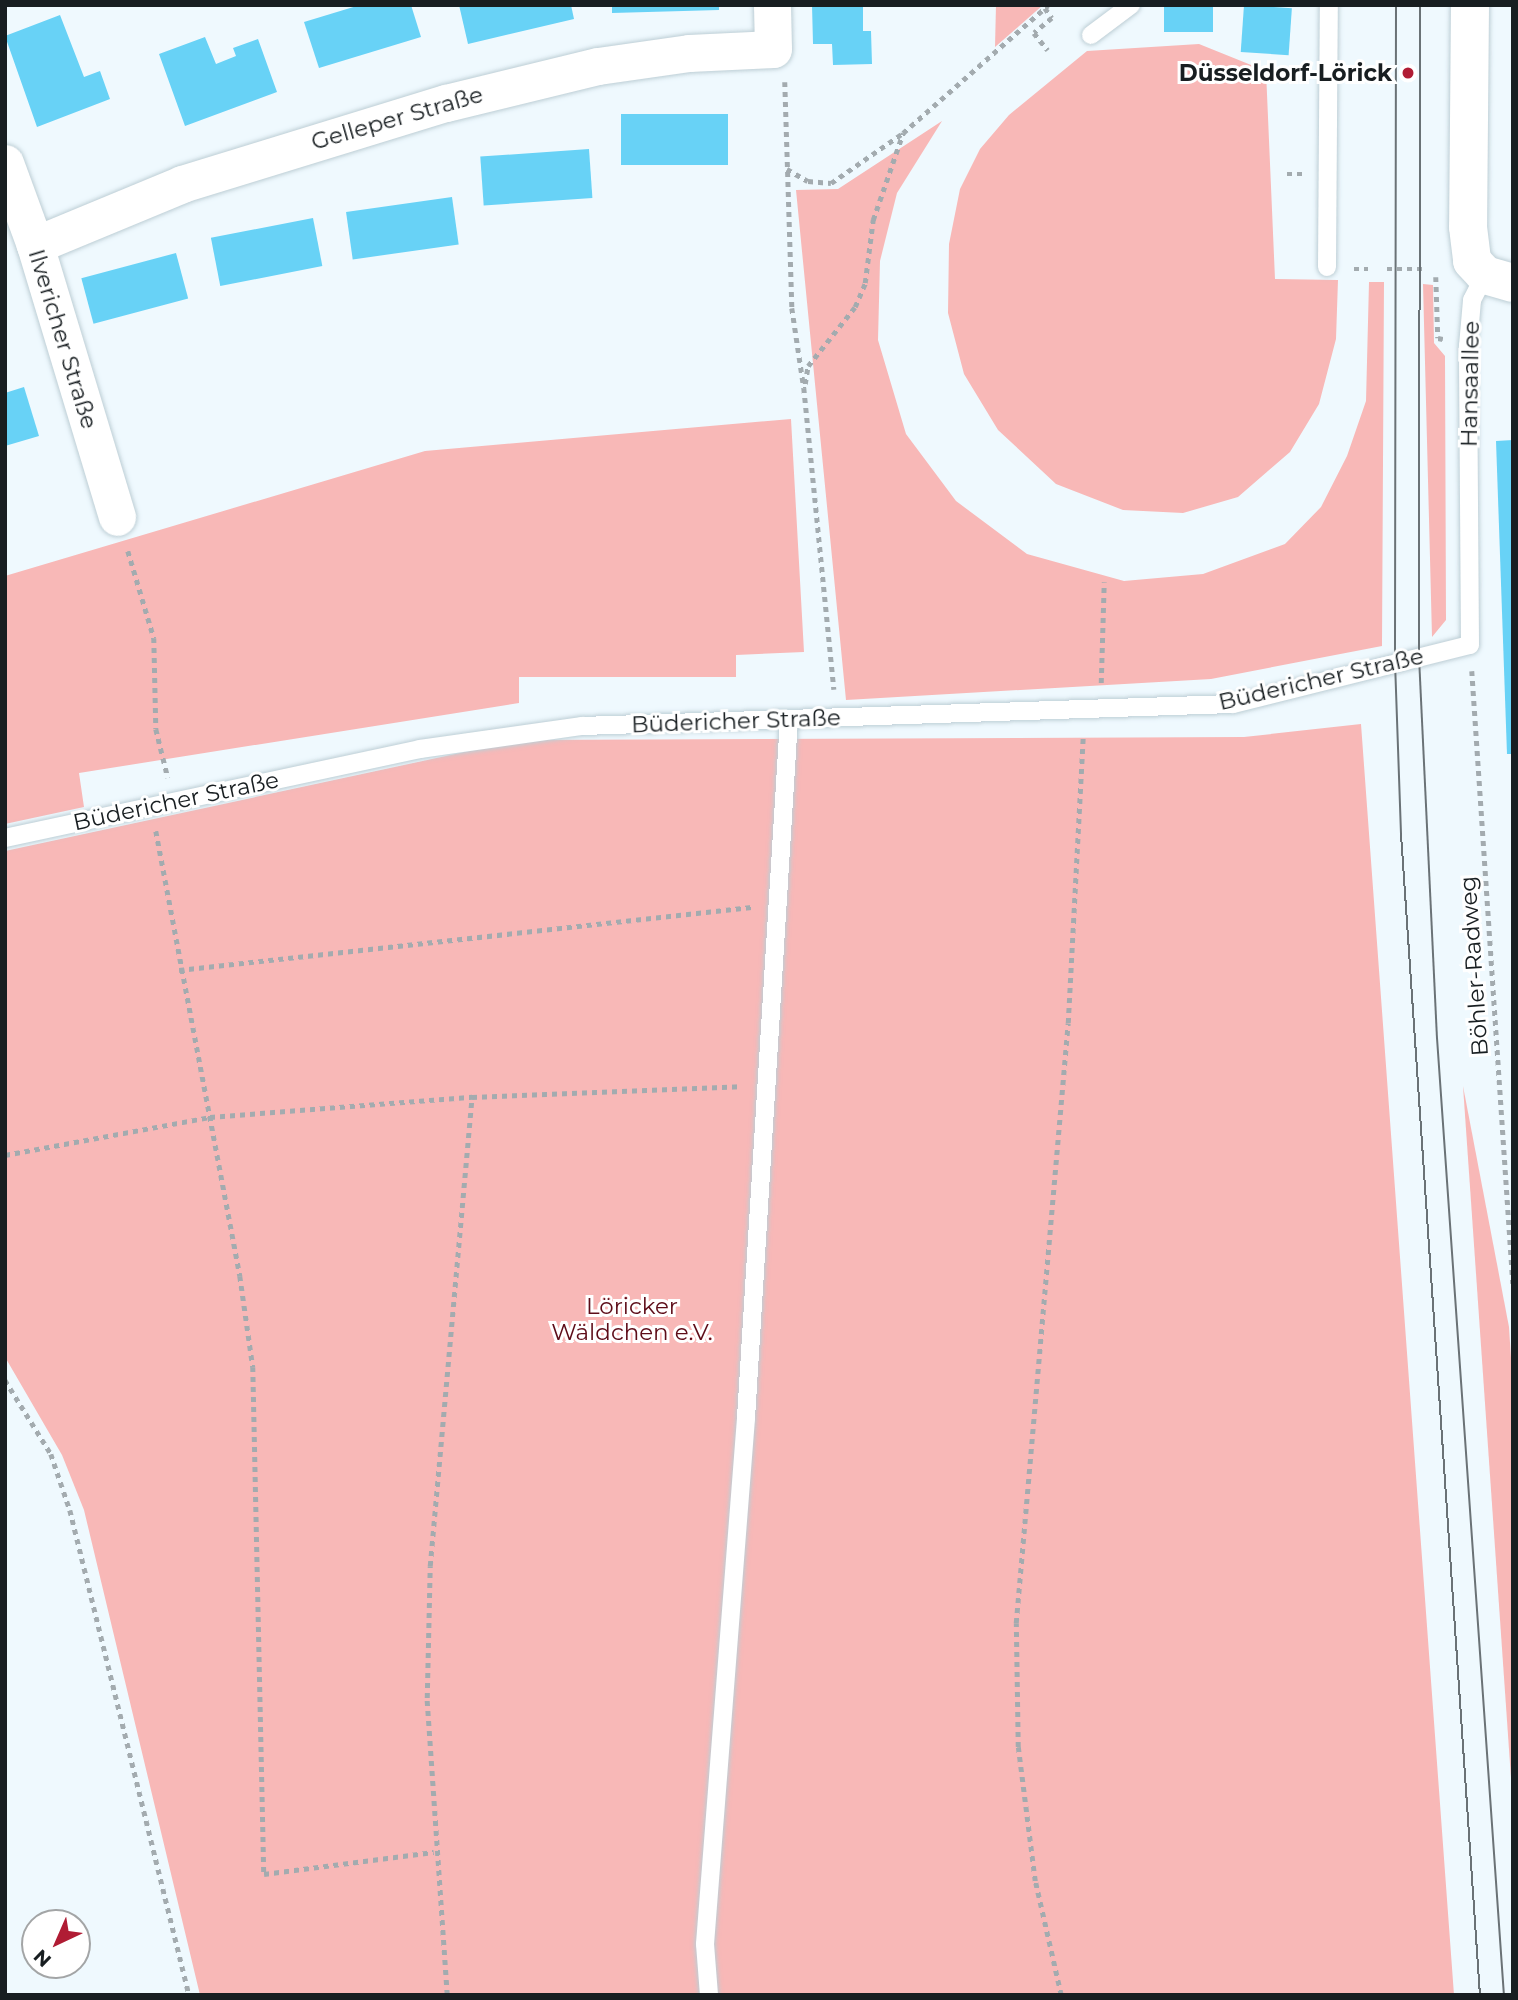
<!DOCTYPE html>
<meta charset="utf-8">
<style>
body{margin:0}
#map{position:relative;width:1518px;height:2000px;overflow:hidden;background:#eff9fe;font-family:Montserrat,sans-serif}
div>[style]{position:absolute}
.green>*{inset:0;background:#f8b8b7}
.building>*{inset:0;background:#68d2f6;transform-origin:0 0}
.path>*{height:4.5px;margin-top:-2.25px;transform-origin:0;background:repeating-linear-gradient(90deg,#a3abaf 0 5px,transparent 0 10px)}
.roads{filter:drop-shadow(0 0 2px #bdced5) drop-shadow(0 0 2px #bdced5)}
.service>*{height:18px;margin:-9px;padding:0 9px;transform-origin:9px;border-radius:9px;background:#fff}
.minor>*{height:37px;margin:-18.5px;padding:0 18.5px;transform-origin:18.5px;border-radius:18.5px;background:#fff}
.tertiary>*{height:38px;margin:-19px;padding:0 19px;transform-origin:19px;border-radius:19px;background:#fff}
.tram>*{height:2px;margin:-1px;padding:0 1px;transform-origin:1px;border-radius:1px;background:#6a7276}
.dots>*{width:19px;height:19px;translate:-50% -50%;box-sizing:border-box;border:4px solid #fff;border-radius:50%}
span{translate:-50% -50%;white-space:nowrap;text-align:center;line-height:1.15;-webkit-text-stroke:6px #fff;paint-order:stroke}
.poi-label{font-size:23px;color:#181e21;font-weight:700}
.right{translate:-100% -50%;text-align:right}
.street-label{font-size:23px;color:#181e21}
.park-label{font-size:23px;color:#5d0c18}
.frame{position:absolute;inset:0;border:7px solid #181e21;pointer-events:none}
.north{position:absolute;left:21px;top:1909px;width:70px;height:70px;box-sizing:border-box;background:#fff;border:2px solid #a3a5a6;border-radius:50%;rotate:224deg;font-size:19px;font-weight:700;line-height:28px;text-align:center;color:#181e21}
.north::after{content:'';display:block;margin:auto;width:24px;height:32px;background:#b01c34;clip-path:polygon(50% 0,100% 100%,50% 72%,0 100%)}
</style>
<div id="map">
<div class="green">
<i style="clip-path:polygon(996px 5px,1043px 5px,995px 47px)"></i>
<i style="clip-path:polygon(1199px 44px,1266px 71px,1275px 279px,1338px 280px,1336px 339px,1319px 404px,1290px 452px,1238px 497px,1183px 513px,1123px 510px,1056px 484px,998px 430px,964px 374px,948px 313px,949px 244px,960px 189px,980px 149px,1009px 115px,1087px 51px)"></i>
<i style="clip-path:polygon(942px 121px,897px 193px,880px 261px,878px 340px,906px 434px,956px 501px,1027px 554px,1124px 581px,1203px 574px,1285px 544px,1321px 507px,1347px 456px,1366px 401px,1369px 282px,1384px 282px,1382px 646px,1211px 679px,846px 700px,796px 190px,838px 189px)"></i>
<i style="clip-path:polygon(1423px 284px,1433px 285px,1434px 343px,1445px 356px,1446px 620px,1432px 637px)"></i>
<i style="clip-path:polygon(791px 419px,804px 652px,736px 655px,736px 677px,519px 677px,519px 703px,79px 773px,84px 807px,5px 824px,5px 576px,425px 451px)"></i>
<i style="clip-path:polygon(1361px 724px,1454px 1995px,200px 1995px,84px 1510px,62px 1455px,5px 1357px,5px 851px,520px 740px,1244px 737px)"></i>
<i style="clip-path:polygon(1463px 1086px,1509px 1327px,1513px 1389px,1513px 1807px)"></i>
</div>
<div class="building">
<i style="clip-path:polygon(411px 5px,421px 37px,319px 68px,304px 22px,360px 5px)"></i>
<i style="clip-path:polygon(459px 5px,571px 5px,574px 19px,468px 44px)"></i>
<i style="clip-path:polygon(612px 5px,719px 5px,719px 10px,612px 13px)"></i>
<i style="clip-path:polygon(812px 5px,863px 5px,863px 31px,871px 31px,872px 64px,833px 65px,832px 44px,813px 44px)"></i>
<i style="left:1164px;top:5px;width:49px;height:27px"></i>
<i style="left:1244px;top:5px;width:48px;height:47px;rotate:4deg"></i>
<i style="clip-path:polygon(60px 15px,84px 77px,100px 71px,110px 99px,37px 127px,5px 36px)"></i>
<i style="clip-path:polygon(205px 37px,216px 64px,236px 56px,233px 48px,258px 39px,277px 92px,185px 126px,159px 54px)"></i>
<i style="left:621px;top:114px;width:107px;height:51px"></i>
<i style="left:589px;top:149px;width:49px;height:109px;rotate:86deg"></i>
<i style="left:452px;top:197px;width:48px;height:107px;rotate:82deg"></i>
<i style="left:313px;top:218px;width:49px;height:104px;rotate:79deg"></i>
<i style="left:176px;top:253px;width:47px;height:98px;rotate:75deg"></i>
<i style="clip-path:polygon(24px 387px,39px 436px,5px 446px,5px 393px)"></i>
<i style="clip-path:polygon(1513px 440px,1513px 754px,1507px 754px,1496px 441px)"></i>
</div>
<div class="path">
<i style="left:1045px;top:8px;width:12px;rotate:55deg"></i>
<i style="left:1052px;top:18px;width:23px;rotate:140deg"></i>
<i style="left:1034px;top:33px;width:22px;rotate:51deg"></i>
<i style="left:785px;top:82px;width:226px;rotate:88.2deg"></i>
<i style="left:792px;top:308px;width:81px;rotate:81.5deg"></i>
<i style="left:804px;top:388px;width:303px;rotate:84.3deg"></i>
<i style="left:787px;top:169px;width:24px;rotate:30deg"></i>
<i style="left:808px;top:181px;width:23px;rotate:5deg"></i>
<i style="left:831px;top:183px;width:88px;rotate:-34.8deg"></i>
<i style="left:903px;top:133px;width:193px;rotate:-41.4deg"></i>
<i style="left:1287px;top:174px;width:15px"></i>
<i style="left:1354px;top:269px;width:14px"></i>
<i style="left:1387px;top:269px;width:38px"></i>
<i style="left:1436px;top:277px;width:61px;rotate:88.1deg"></i>
<i style="left:1438px;top:338px;width:5px;rotate:11deg"></i>
<i style="left:805px;top:384px;width:18px;rotate:-81deg"></i>
<i style="left:808px;top:366px;width:75px;rotate:-51.5deg"></i>
<i style="left:855px;top:307px;width:26px;rotate:-67deg"></i>
<i style="left:865px;top:283px;width:64px;rotate:-82.8deg"></i>
<i style="left:873px;top:220px;width:92px;rotate:-71deg"></i>
<i style="left:128px;top:551px;width:91px;rotate:73.4deg"></i>
<i style="left:154px;top:638px;width:91px;rotate:88.7deg"></i>
<i style="left:156px;top:729px;width:50px;rotate:76.2deg"></i>
<i style="left:1472px;top:671px;width:614px;rotate:86.17deg"></i>
<i style="left:1101px;top:683px;width:101px;rotate:-88.3deg"></i>
<i style="left:156px;top:831px;width:453px;rotate:79.3deg"></i>
<i style="left:240px;top:1276px;width:92px;rotate:81.9deg"></i>
<i style="left:253px;top:1367px;width:507px;rotate:88.76deg"></i>
<i style="left:264px;top:1874px;width:171px;rotate:-7.4deg"></i>
<i style="left:179px;top:970px;width:576px;rotate:-6.27deg"></i>
<i style="left:5px;top:1155px;width:208px;rotate:-10.5deg"></i>
<i style="left:210px;top:1117px;width:263px;rotate:-4.4deg"></i>
<i style="left:472px;top:1097px;width:269px;rotate:-2.3deg"></i>
<i style="left:5px;top:1380px;width:87px;rotate:58.1deg"></i>
<i style="left:51px;top:1454px;width:59px;rotate:71.3deg"></i>
<i style="left:70px;top:1510px;width:499px;rotate:76.2deg"></i>
<i style="left:447px;top:1995px;width:298px;rotate:-93.9deg"></i>
<i style="left:427px;top:1698px;width:132px;rotate:-88.7deg"></i>
<i style="left:430px;top:1566px;width:471px;rotate:-84.9deg"></i>
<i style="left:1061px;top:1995px;width:117px;rotate:-102.8deg"></i>
<i style="left:1035px;top:1881px;width:135px;rotate:-97.2deg"></i>
<i style="left:1018px;top:1747px;width:124px;rotate:-90.9deg"></i>
<i style="left:1016px;top:1623px;width:602px;rotate:-85.05deg"></i>
<i style="left:1068px;top:1023px;width:288px;rotate:-87deg"></i>
</div>
<div class="roads">
<div class="service">
<i style="left:1091px;top:35px;width:50px;rotate:-36.9deg"></i>
<i style="left:1327px;top:267px;width:262px;rotate:-89.6deg"></i>
<i style="left:5px;top:838px;width:424px;rotate:-12.1deg"></i>
<i style="left:420px;top:749px;width:164px;rotate:-8.1deg"></i>
<i style="left:582px;top:726px;width:651px;rotate:-1.94deg"></i>
<i style="left:1233px;top:704px;width:244px;rotate:-14deg"></i>
<i style="left:1470px;top:645px;width:299px;rotate:-90.4deg"></i>
<i style="left:1468px;top:346px;width:46px;rotate:-85deg"></i>
<i style="left:1472px;top:300px;width:28px;rotate:-63deg"></i>
<i style="left:1485px;top:275px;width:5px;rotate:37deg"></i>
<i style="left:709px;top:1995px;width:51px;rotate:-94.5deg"></i>
<i style="left:705px;top:1944px;width:528px;rotate:-85.54deg"></i>
<i style="left:746px;top:1418px;width:700px;rotate:-86.48deg"></i>
</div>
<div class="minor">
<i style="left:5px;top:163px;width:87px;rotate:69.9deg"></i>
<i style="left:35px;top:245px;width:284px;rotate:73.2deg"></i>
<i style="left:35px;top:245px;width:159px;rotate:-22.5deg"></i>
<i style="left:182px;top:184px;width:276px;rotate:-17.1deg"></i>
<i style="left:446px;top:103px;width:156px;rotate:-13.7deg"></i>
<i style="left:598px;top:66px;width:92px;rotate:-8.1deg"></i>
<i style="left:689px;top:53px;width:84px;rotate:-2.7deg"></i>
<i style="left:773px;top:49px;width:44px;rotate:-91.3deg"></i>
</div>
<div class="tertiary">
<i style="left:1470px;top:5px;width:222px;rotate:90.5deg"></i>
<i style="left:1468px;top:227px;width:34px;rotate:83deg"></i>
<i style="left:1472px;top:261px;width:19px;rotate:47deg"></i>
<i style="left:1485px;top:275px;width:29px;rotate:16deg"></i>
</div>
</div>
<div class="tram">
<i style="left:1396px;top:5px;width:657px;rotate:90.09deg"></i>
<i style="left:1395px;top:662px;width:172px;rotate:88deg"></i>
<i style="left:1401px;top:834px;width:1164px;rotate:86.11deg"></i>
<i style="left:1420px;top:5px;width:652px;rotate:90.09deg"></i>
<i style="left:1419px;top:657px;width:381px;rotate:87.3deg"></i>
<i style="left:1437px;top:1038px;width:959px;rotate:86deg"></i>
</div>
<div class="dots">
<i style="left:1408px;top:73px;background:#b01c34"></i>
</div>
<div class="poi-label">
<span class="right" style="left:1392px;top:73px">Düsseldorf-Lörick</span>
</div>
<div class="street-label">
<span style="left:397px;top:118px;rotate:-16deg">Gelleper Straße</span>
<span style="left:63px;top:339px;rotate:73deg">Ilvericher Straße</span>
<span style="left:1470px;top:384px;rotate:-89deg">Hansaallee</span>
<span style="left:1321px;top:679px;rotate:-13deg">Büdericher Straße</span>
<span style="left:736px;top:721px;rotate:-2deg">Büdericher Straße</span>
<span style="left:176px;top:801px;rotate:-12deg">Büdericher Straße</span>
<span style="left:1474px;top:966px;rotate:-94deg">Böhler-Radweg</span>
</div>
<div class="park-label">
<span style="left:632px;top:1319px">Löricker<br>Wäldchen e.V.</span>
</div>
<div class="frame"></div>
<div class="north">N</div>
</div>
